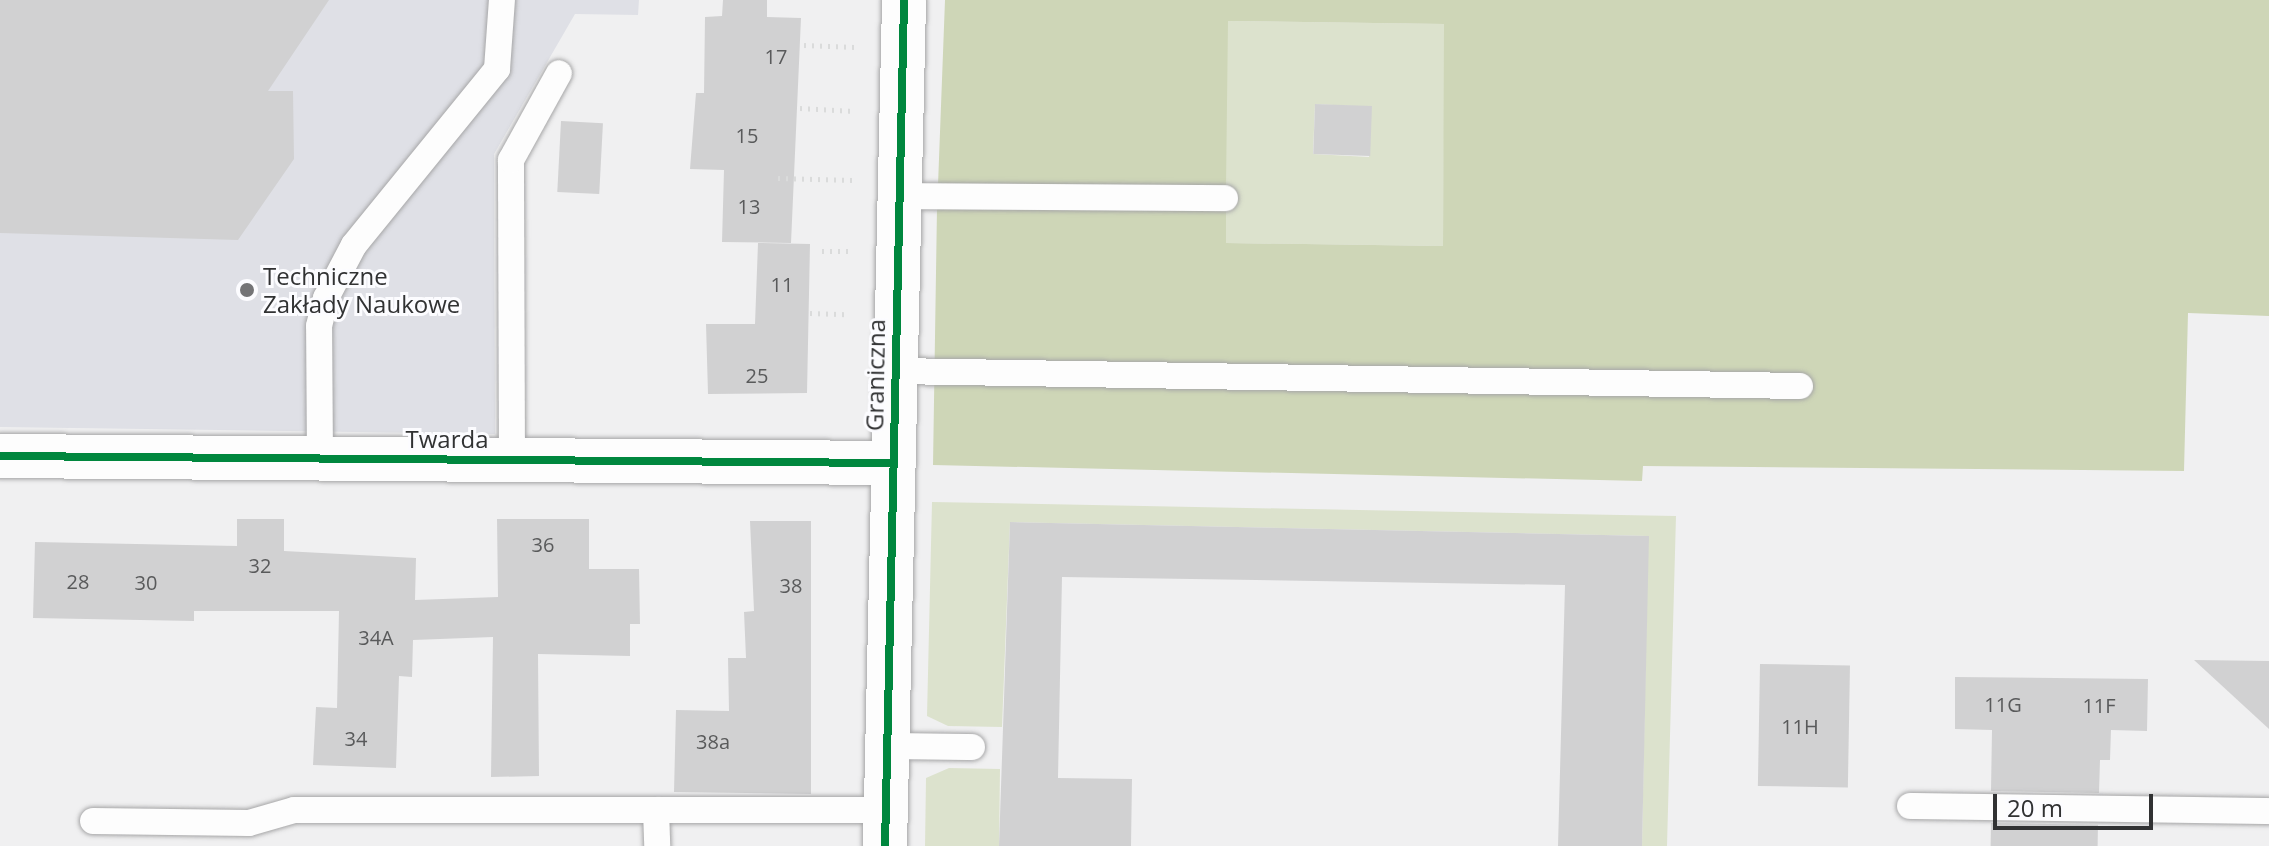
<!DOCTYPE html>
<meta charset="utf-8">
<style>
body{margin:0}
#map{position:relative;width:2269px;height:846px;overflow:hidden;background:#f0f0f1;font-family:"Open Sans",sans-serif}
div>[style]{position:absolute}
.built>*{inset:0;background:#dfe0e6}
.green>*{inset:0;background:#dce2cd}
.forest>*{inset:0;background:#ced6b7}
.building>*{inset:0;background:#d1d1d2;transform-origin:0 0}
.path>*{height:5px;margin-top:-2.5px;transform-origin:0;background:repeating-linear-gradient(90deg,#dadbdb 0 2px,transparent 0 8px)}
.roads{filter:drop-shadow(0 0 2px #a6a6a7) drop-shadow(0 0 2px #a6a6a7)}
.service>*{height:26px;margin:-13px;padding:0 13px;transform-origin:13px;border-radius:13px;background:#fdfdfd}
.minor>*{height:44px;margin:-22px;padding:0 22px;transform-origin:22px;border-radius:22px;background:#fdfdfd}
.tertiary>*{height:44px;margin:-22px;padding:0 22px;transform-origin:22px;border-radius:22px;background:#fdfdfd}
.cycleway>*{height:8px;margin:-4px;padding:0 4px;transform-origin:4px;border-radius:4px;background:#00873e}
.dots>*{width:22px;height:22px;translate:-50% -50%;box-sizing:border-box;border:4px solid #fcfcff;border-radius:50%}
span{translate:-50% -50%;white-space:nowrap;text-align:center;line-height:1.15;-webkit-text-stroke:6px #fcfcff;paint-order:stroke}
.number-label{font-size:20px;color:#595a5b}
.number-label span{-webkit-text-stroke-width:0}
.poi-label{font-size:24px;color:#313233}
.left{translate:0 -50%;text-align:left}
.street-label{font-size:24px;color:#313233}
.scale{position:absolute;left:1993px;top:794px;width:160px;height:36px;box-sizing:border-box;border:4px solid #313233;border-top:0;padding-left:10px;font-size:24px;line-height:28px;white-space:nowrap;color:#313233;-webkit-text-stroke:6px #fcfcff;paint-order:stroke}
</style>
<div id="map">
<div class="built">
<i style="clip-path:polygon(0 0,639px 0,638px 15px,575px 14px,494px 154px,495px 434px,0 427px)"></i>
</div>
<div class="green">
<i style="clip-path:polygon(evenodd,1227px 21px,1445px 24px,1443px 246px,1225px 243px,1226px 209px,938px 185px,1227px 21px,1315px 104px,1371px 107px,1369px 157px,1313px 154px,1315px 104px)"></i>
<i style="clip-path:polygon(932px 502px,1676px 516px,1667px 846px,1642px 846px,1648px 536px,1010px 522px,1002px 727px,948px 726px,927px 716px)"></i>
<i style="clip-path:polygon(949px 768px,1000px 769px,999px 846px,925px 846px,926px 778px)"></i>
</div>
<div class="forest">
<i style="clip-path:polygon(945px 0,2269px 0,2269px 316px,2188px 313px,2184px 471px,1643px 466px,1642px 481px,933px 465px,937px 208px,1226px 209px,1226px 243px,1443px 246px,1444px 24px,1228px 21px,1226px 187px,938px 185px)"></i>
</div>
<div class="building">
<i style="clip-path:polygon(0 0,329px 0,268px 91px,293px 91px,294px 159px,238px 240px,0 233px)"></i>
<i style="clip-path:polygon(723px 0,767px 0,767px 17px,801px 18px,791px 243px,722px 242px,724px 170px,690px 169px,696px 93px,704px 93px,705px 17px,722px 16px)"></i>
<i style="left:1315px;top:104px;width:57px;height:50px;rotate:2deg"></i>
<i style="left:561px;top:121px;width:42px;height:71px;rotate:3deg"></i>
<i style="clip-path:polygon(758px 243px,810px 244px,807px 393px,708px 394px,706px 324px,755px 324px)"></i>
<i style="clip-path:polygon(237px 519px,284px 519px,284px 551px,416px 558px,415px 600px,498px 597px,497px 519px,589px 519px,589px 569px,639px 569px,640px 624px,630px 624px,630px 656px,538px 654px,539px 776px,491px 777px,493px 637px,413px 640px,412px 677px,399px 676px,396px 768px,313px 765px,316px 707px,337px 708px,339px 611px,194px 611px,194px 621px,33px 618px,35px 542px,237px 546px)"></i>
<i style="clip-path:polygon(750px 521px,811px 521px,811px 794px,674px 792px,676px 710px,729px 711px,728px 658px,746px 658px,744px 612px,754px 611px)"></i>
<i style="clip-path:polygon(1010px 522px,1649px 536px,1642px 846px,1558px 846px,1565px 585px,1062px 577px,1058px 778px,1132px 779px,1131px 846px,999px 846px)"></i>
<i style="clip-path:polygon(2194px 660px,2269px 661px,2269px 729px)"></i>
<i style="left:1760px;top:664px;width:90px;height:122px;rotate:1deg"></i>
<i style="clip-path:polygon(1955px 677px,2148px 679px,2147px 731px,2111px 730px,2110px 760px,2100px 760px,2099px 793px,1991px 791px,1992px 730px,1955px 729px)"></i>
<i style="left:1991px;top:823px;width:107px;height:23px;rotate:1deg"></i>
</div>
<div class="path">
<i style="left:804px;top:45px;width:51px;rotate:2.2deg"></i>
<i style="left:800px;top:108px;width:54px;rotate:3.2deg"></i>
<i style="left:778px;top:178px;width:75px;rotate:1.5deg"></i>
<i style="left:822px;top:251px;width:27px"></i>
<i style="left:810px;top:313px;width:36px;rotate:2deg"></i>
</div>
<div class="roads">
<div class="service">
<i style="left:899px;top:196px;width:326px;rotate:0.4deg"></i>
<i style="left:895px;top:371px;width:905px;rotate:0.95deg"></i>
<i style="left:320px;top:459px;width:133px;rotate:-90.4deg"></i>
<i style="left:319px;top:326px;width:29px;rotate:-76deg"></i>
<i style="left:326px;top:298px;width:60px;rotate:-62.2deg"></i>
<i style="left:354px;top:245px;width:227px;rotate:-50.9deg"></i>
<i style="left:497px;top:69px;width:69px;rotate:-85.9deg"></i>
<i style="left:512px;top:460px;width:300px;rotate:-90.2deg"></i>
<i style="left:511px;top:160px;width:99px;rotate:-61.1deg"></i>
<i style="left:887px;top:746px;width:85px;rotate:0.7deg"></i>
<i style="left:1910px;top:806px;width:359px;rotate:0.8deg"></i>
<i style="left:656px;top:810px;width:36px;rotate:88deg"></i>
<i style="left:93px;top:821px;width:156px;rotate:0.7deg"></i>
<i style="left:249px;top:823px;width:47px;rotate:-16.1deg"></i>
<i style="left:294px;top:810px;width:592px"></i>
</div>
<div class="minor">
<i style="left:0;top:456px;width:893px;rotate:0.45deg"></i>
</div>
<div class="tertiary">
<i style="left:885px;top:846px;width:846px;rotate:-88.71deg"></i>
</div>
</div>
<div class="cycleway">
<i style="left:0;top:456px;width:893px;rotate:0.45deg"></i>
<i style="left:885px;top:846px;width:846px;rotate:-88.71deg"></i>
</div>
<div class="dots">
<i style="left:247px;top:290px;background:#747476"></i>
</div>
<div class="number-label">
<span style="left:776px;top:56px">17</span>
<span style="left:747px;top:135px">15</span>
<span style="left:749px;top:206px">13</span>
<span style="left:782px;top:284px">11</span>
<span style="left:757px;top:375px">25</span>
<span style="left:543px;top:544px">36</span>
<span style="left:260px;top:565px">32</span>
<span style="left:78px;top:581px">28</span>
<span style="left:146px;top:582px">30</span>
<span style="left:791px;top:585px">38</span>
<span style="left:376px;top:637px">34A</span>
<span style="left:2003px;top:704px">11G</span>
<span style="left:2099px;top:705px">11F</span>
<span style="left:1800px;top:726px">11H</span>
<span style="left:356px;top:738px">34</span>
<span style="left:713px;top:741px">38a</span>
</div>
<div class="poi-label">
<span class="left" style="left:263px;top:290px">Techniczne<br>Zakłady Naukowe</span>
</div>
<div class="street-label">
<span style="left:875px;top:375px;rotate:-89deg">Graniczna</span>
<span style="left:447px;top:439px">Twarda</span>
</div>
<div class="scale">20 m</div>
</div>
